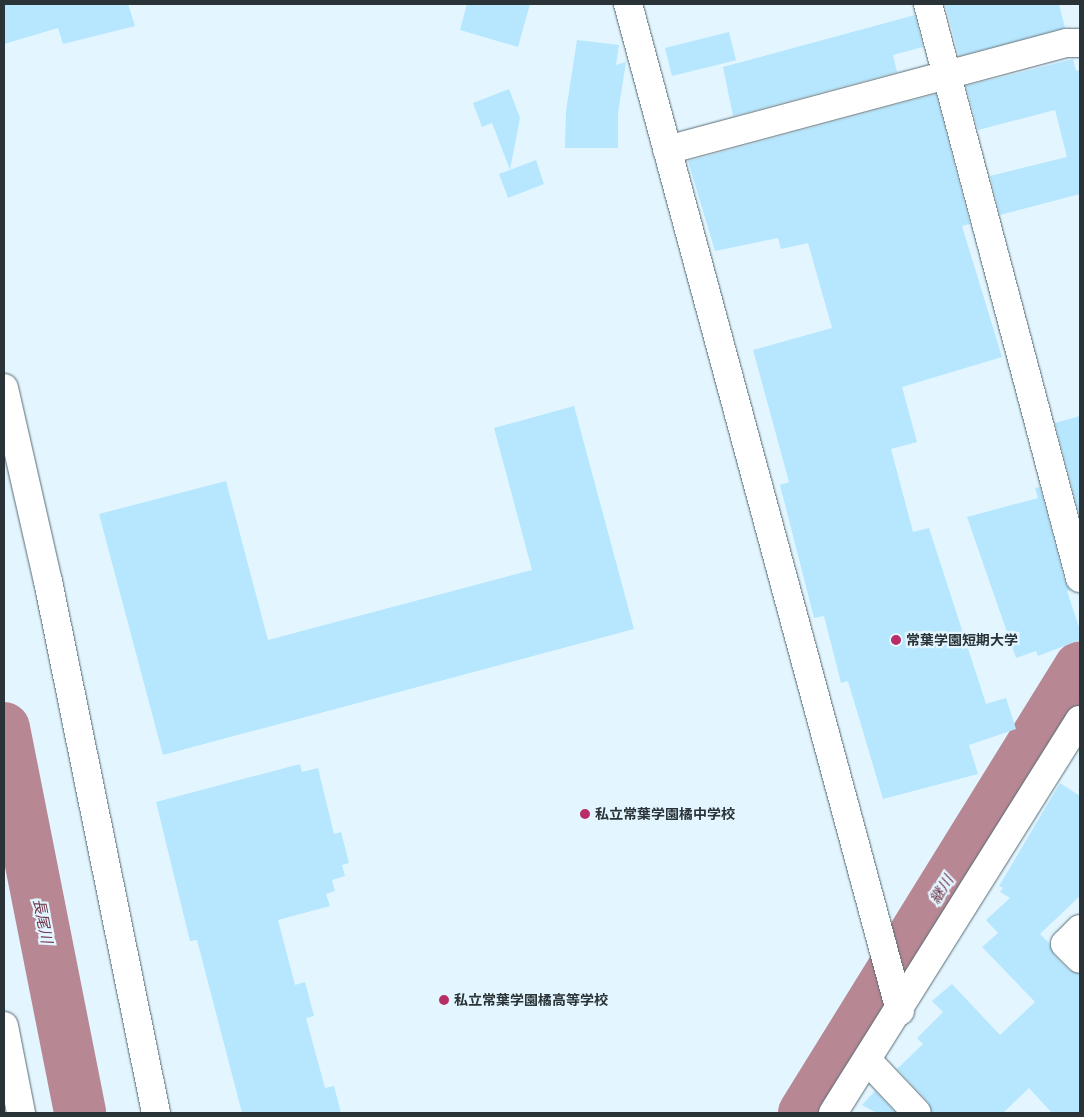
<!DOCTYPE html>
<meta charset="utf-8">
<style>
body{margin:0}
#map{position:relative;width:1084px;height:1117px;overflow:hidden;background:#e3f6ff;font-family:"Roboto Condensed","Noto Sans JP",sans-serif}
div>[style]{position:absolute}
.river>*{height:52px;margin:-26px;padding:0 26px;transform-origin:26px;border-radius:26px;background:#b78894}
.building>*{inset:0;background:#b6e7fe;transform-origin:0 0}
.roads{filter:drop-shadow(0 0 1px #566a74) drop-shadow(0 0 1px #566a74)}
.minor>*{height:28px;margin:-14px;padding:0 14px;transform-origin:14px;border-radius:14px;background:#fff}
.dots>*{width:14px;height:14px;translate:-50% -50%;box-sizing:border-box;border:2px solid #e3f6ff;border-radius:50%}
span{translate:-50% -50%;white-space:nowrap;text-align:center;line-height:1.15;-webkit-text-stroke:4.5px #e3f6ff;paint-order:stroke}
.poi-label{font-size:14px;color:#2a3337;font-weight:700}
.left{translate:0 -50%;text-align:left}
.water-label{font-size:15px;color:#713448;font-style:italic}
.frame{position:absolute;inset:0;border:5px solid #2a3337;pointer-events:none}
</style>
<div id="map">
<div class="river">
<i style="left:4px;top:728px;width:392px;rotate:78.8deg"></i>
<i style="left:804px;top:1113px;width:524px;rotate:-58.25deg"></i>
</div>
<div class="building">
<i style="clip-path:polygon(4px 4px,128px 4px,135px 26px,63px 44px,58px 28px,4px 44px)"></i>
<i style="clip-path:polygon(467px 4px,530px 4px,518px 47px,460px 30px)"></i>
<i style="clip-path:polygon(945px 4px,1059px 4px,1065px 28px,959px 56px)"></i>
<i style="clip-path:polygon(915px 15px,923px 47px,893px 55px,897px 72px,733px 116px,723px 67px)"></i>
<i style="left:729px;top:32px;width:29px;height:66px;rotate:76deg"></i>
<i style="clip-path:polygon(577px 40px,619px 45px,616px 65px,626px 62px,618px 113px,618px 148px,565px 148px,566px 111px)"></i>
<i style="clip-path:polygon(1073px 59px,1076px 71px,1080px 70px,1080px 194px,1000px 215px,990px 176px,1067px 157px,1055px 110px,978px 130px,966px 86px)"></i>
<i style="clip-path:polygon(509px 89px,520px 118px,510px 170px,536px 160px,544px 184px,508px 198px,499px 174px,510px 170px,492px 123px,482px 127px,473px 103px)"></i>
<i style="clip-path:polygon(936px 94px,970px 224px,962px 226px,1002px 357px,902px 387px,917px 442px,891px 449px,913px 532px,929px 528px,986px 704px,1006px 698px,1016px 729px,969px 745px,978px 774px,883px 799px,848px 681px,841px 683px,824px 616px,814px 618px,780px 485px,789px 482px,753px 350px,832px 328px,808px 243px,781px 249px,778px 238px,715px 251px,688px 161px)"></i>
<i style="clip-path:polygon(574px 406px,634px 629px,163px 755px,99px 514px,226px 481px,268px 640px,532px 570px,494px 428px)"></i>
<i style="clip-path:polygon(1080px 416px,1080px 517px,1055px 423px)"></i>
<i style="clip-path:polygon(1040px 487px,1065px 582px,1071px 590px,1067px 591px,1080px 630px,1080px 640px,1038px 656px,1036px 651px,1016px 658px,967px 517px,1038px 498px,1035px 488px)"></i>
<i style="clip-path:polygon(300px 764px,302px 772px,318px 768px,334px 834px,341px 832px,349px 863px,342px 865px,345px 876px,332px 880px,335px 891px,326px 894px,330px 906px,278px 920px,295px 985px,305px 982px,314px 1016px,306px 1018px,325px 1088px,334px 1086px,341px 1113px,242px 1113px,197px 940px,190px 941px,156px 802px)"></i>
<i style="clip-path:polygon(1060px 783px,1080px 796px,1080px 896px,1040px 934px,1050px 944px,1054px 955px,1069px 970px,1080px 974px,1080px 1113px,1052px 1113px,1029px 1088px,1003px 1113px,932px 1113px,928px 1102px,897px 1069px,923px 1044px,917px 1038px,943px 1012px,932px 1001px,952px 984px,1000px 1035px,1035px 1002px,982px 947px,998px 933px,986px 920px,1010px 898px,1000px 892px,1003px 888px,999px 886px)"></i>
<i style="clip-path:polygon(875px 1091px,896px 1113px,877px 1113px,862px 1105px)"></i>
</div>
<div class="roads">
<div class="minor">
<i style="left:628px;top:4px;width:1043px;rotate:74.88deg"></i>
<i style="left:928px;top:4px;width:594px;rotate:75.17deg"></i>
<i style="left:667px;top:150px;width:414px;rotate:-15deg"></i>
<i style="left:1067px;top:43px;width:13px"></i>
<i style="left:4px;top:388px;width:198px;rotate:77.2deg"></i>
<i style="left:48px;top:581px;width:543px;rotate:78.52deg"></i>
<i style="left:1080px;top:929px;width:21px;rotate:135deg"></i>
<i style="left:1065px;top:944px;width:21px;rotate:45deg"></i>
<i style="left:4px;top:1026px;width:89px;rotate:78.9deg"></i>
<i style="left:868px;top:1061px;width:71px;rotate:46.7deg"></i>
<i style="left:833px;top:1113px;width:464px;rotate:-57.9deg"></i>
</div>
</div>
<div class="dots">
<i style="left:896px;top:640px;background:#b92d66"></i>
<i style="left:585px;top:814px;background:#b92d66"></i>
<i style="left:444px;top:1000px;background:#b92d66"></i>
</div>
<div class="poi-label">
<span class="left" style="left:906px;top:640px">常葉学園短期大学</span>
<span class="left" style="left:595px;top:814px">私立常葉学園橘中学校</span>
<span class="left" style="left:454px;top:1000px">私立常葉学園橘高等学校</span>
</div>
<div class="water-label">
<span style="left:942px;top:890px;rotate:-58deg">継川</span>
<span style="left:42px;top:921px;rotate:79deg">長尾川</span>
</div>
<div class="frame"></div>
</div>
